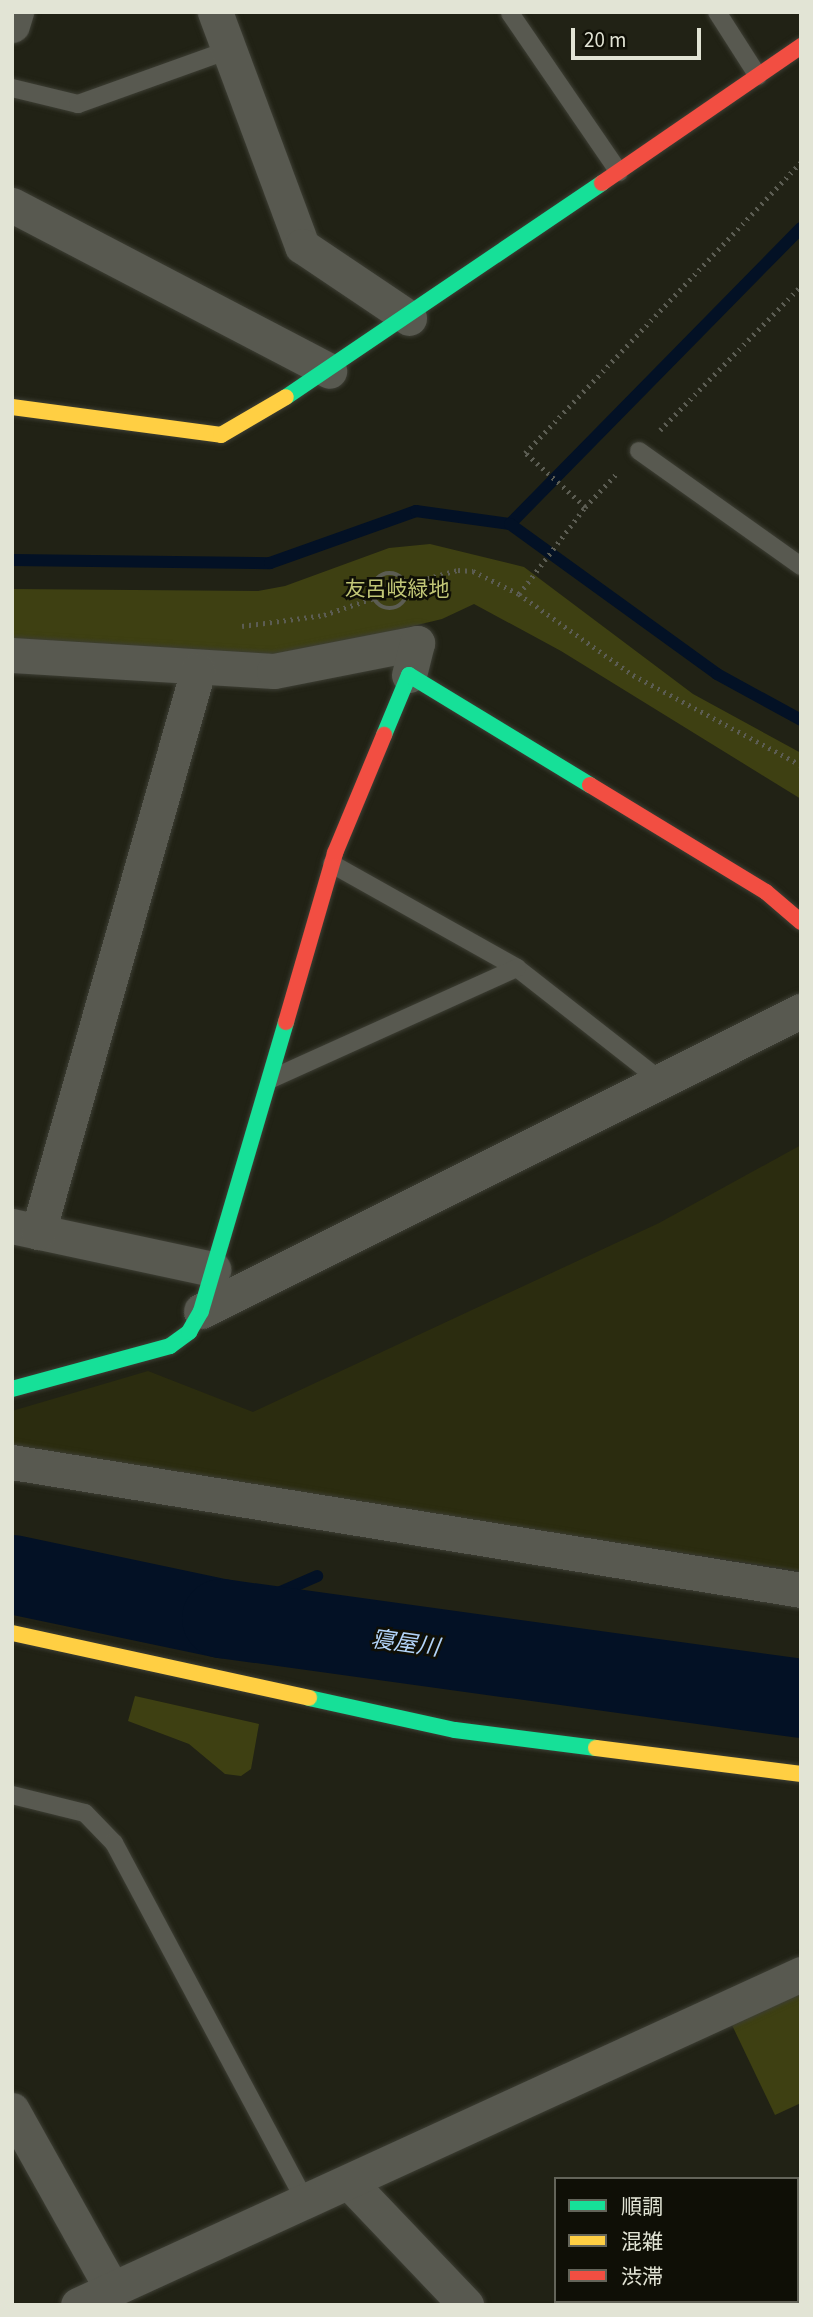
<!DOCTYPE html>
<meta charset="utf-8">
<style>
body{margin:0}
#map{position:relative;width:813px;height:2317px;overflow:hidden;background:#212215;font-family:"Source Sans 3","Noto Sans JP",sans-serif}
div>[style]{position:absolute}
.built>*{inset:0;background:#2b2c0f}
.green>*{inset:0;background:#3e4012}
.stream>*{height:12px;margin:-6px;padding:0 6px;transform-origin:6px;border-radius:6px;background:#031125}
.river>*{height:79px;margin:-39.5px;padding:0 39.5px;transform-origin:39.5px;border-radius:39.5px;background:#031125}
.path>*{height:4.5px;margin-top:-2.25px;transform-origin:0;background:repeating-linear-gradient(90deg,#5c5d53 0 2px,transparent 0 7px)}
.path>.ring{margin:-2.25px;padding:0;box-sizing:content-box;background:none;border:4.5px solid #5c5d53;border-radius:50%}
.roads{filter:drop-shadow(0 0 2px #3d3e34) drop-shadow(0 0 2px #3d3e34)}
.lane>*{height:18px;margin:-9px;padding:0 9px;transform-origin:9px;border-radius:9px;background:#585950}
.street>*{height:35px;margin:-17.5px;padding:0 17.5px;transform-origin:17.5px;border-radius:17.5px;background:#585950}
.fast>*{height:16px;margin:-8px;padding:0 8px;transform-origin:8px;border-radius:8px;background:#16e098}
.slow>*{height:16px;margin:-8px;padding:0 8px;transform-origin:8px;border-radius:8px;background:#ffcf43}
.jam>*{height:16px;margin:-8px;padding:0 8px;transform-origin:8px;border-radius:8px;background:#f24e42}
span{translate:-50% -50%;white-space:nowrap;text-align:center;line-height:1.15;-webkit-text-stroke:5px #0f0f06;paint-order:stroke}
.park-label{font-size:21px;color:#c1c676}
.water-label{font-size:23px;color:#b3d4f9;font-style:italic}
.frame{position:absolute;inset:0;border:14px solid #e2e4d5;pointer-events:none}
.legend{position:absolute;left:554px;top:2177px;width:245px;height:126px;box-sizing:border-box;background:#0f0f06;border:2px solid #636459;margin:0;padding:9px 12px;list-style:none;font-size:21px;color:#e2e4d5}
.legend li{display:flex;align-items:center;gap:14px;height:35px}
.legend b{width:35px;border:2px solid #636459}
.scale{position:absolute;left:571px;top:28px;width:130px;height:32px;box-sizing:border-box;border:4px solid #e2e4d5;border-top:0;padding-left:9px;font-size:21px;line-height:24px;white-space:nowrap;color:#e2e4d5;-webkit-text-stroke:5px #0f0f06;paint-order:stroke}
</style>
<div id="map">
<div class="built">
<i style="clip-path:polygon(801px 1145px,801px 1571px,12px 1450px,12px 1411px,148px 1371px,253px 1412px,659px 1223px)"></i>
</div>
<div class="green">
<i style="clip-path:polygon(430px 544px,524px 567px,693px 694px,801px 753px,801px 799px,561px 651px,474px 604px,442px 619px,297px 654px,215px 659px,12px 643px,12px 589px,258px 591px,285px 586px,389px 548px)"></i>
<i style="clip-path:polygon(135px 1696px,259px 1724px,251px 1769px,241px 1776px,225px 1774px,189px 1744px,128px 1721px)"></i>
<i style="clip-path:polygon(801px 1993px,801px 2103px,775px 2115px,731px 2023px)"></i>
</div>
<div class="stream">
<i style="left:510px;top:524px;width:415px;rotate:-45.5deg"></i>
<i style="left:12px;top:560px;width:258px;rotate:0.7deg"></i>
<i style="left:270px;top:563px;width:155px;rotate:-19.6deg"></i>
<i style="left:416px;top:511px;width:95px;rotate:7.9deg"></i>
<i style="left:510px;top:524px;width:256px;rotate:35.9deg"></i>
<i style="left:717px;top:674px;width:96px;rotate:28.7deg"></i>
<i style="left:221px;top:1618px;width:105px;rotate:-23.6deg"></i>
</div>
<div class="river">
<i style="left:12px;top:1574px;width:214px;rotate:11.9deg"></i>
<i style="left:221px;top:1618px;width:585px;rotate:7.85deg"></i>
</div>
<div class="path">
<i style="left:660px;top:430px;width:202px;rotate:-45.6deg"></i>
<i style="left:585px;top:507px;width:81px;rotate:-138deg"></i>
<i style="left:525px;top:453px;width:401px;rotate:-46.5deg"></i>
<i class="ring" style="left:372px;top:573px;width:31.5px;height:31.5px"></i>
<i style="left:407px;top:584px;width:53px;rotate:-15.4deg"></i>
<i style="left:458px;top:570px;width:15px;rotate:4deg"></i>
<i style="left:473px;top:571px;width:51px;rotate:26.6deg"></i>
<i style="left:519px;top:594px;width:140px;rotate:35.4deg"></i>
<i style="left:633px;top:675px;width:191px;rotate:28.2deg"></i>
<i style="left:519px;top:594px;width:109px;rotate:-52.8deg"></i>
<i style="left:585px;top:507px;width:47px;rotate:-46.7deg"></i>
<i style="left:242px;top:626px;width:83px;rotate:-7.6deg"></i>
<i style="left:324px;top:615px;width:53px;rotate:-18.8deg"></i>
</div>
<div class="roads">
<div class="lane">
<i style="left:717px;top:12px;width:76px;rotate:57.4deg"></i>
<i style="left:510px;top:13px;width:193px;rotate:55.6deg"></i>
<i style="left:12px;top:88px;width:68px;rotate:13.6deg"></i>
<i style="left:78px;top:104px;width:160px;rotate:-19.7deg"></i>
<i style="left:639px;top:451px;width:199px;rotate:35.4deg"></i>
<i style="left:332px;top:864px;width:212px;rotate:29.3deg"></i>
<i style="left:517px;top:968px;width:183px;rotate:38.1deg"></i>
<i style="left:271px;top:1079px;width:270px;rotate:-24.3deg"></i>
<i style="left:12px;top:1795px;width:75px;rotate:13.9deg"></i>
<i style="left:85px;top:1813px;width:42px;rotate:46deg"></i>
<i style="left:114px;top:1843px;width:406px;rotate:61.9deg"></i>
<i style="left:797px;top:2204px;width:4px;rotate:-14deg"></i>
<i style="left:588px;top:2305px;width:8px;rotate:-30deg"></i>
</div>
<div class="street">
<i style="left:215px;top:12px;width:250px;rotate:69.6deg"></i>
<i style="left:302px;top:246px;width:129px;rotate:33.9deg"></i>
<i style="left:12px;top:25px;width:14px;rotate:-73deg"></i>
<i style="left:12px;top:205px;width:358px;rotate:27.6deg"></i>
<i style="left:12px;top:655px;width:262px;rotate:3.5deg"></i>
<i style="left:274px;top:671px;width:146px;rotate:-11.1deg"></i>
<i style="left:417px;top:643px;width:33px;rotate:104deg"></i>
<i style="left:12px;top:1226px;width:206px;rotate:12.1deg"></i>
<i style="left:38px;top:1232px;width:584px;rotate:-74.11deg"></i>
<i style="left:201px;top:1311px;width:671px;rotate:-26.57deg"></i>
<i style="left:12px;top:1462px;width:799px;rotate:9.21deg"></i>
<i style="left:12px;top:2110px;width:203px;rotate:60.8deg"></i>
<i style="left:349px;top:2182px;width:170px;rotate:46.4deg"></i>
<i style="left:78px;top:2305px;width:795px;rotate:-24.6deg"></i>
</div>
<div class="fast">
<i style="left:286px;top:397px;width:382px;rotate:-34.1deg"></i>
<i style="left:384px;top:735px;width:65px;rotate:-67.4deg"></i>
<i style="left:409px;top:675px;width:212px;rotate:31.3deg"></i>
<i style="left:12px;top:1389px;width:164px;rotate:-15.2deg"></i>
<i style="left:170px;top:1346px;width:24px;rotate:-36deg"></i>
<i style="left:189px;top:1332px;width:24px;rotate:-60deg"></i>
<i style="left:201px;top:1311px;width:301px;rotate:-73.6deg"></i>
<i style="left:309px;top:1698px;width:149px;rotate:12.4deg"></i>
<i style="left:455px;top:1730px;width:142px;rotate:7.3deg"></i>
</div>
<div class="slow">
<i style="left:12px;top:407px;width:211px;rotate:7.6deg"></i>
<i style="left:221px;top:435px;width:75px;rotate:-30.3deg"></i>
<i style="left:12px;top:1633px;width:304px;rotate:12.3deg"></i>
<i style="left:596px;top:1748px;width:207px;rotate:7.2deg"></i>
</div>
<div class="jam">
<i style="left:602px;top:183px;width:242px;rotate:-34.5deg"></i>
<i style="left:590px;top:785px;width:206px;rotate:31.3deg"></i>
<i style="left:766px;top:892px;width:46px;rotate:40.6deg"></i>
<i style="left:286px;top:1022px;width:176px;rotate:-73.8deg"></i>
<i style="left:335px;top:853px;width:128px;rotate:-67.4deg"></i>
</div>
</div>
<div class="park-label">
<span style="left:397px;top:589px">友呂岐緑地</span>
</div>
<div class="water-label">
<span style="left:405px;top:1644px;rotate:8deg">寝屋川</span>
</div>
<div class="frame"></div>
<ul class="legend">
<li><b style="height:9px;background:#16e098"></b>順調</li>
<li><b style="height:9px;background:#ffcf43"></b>混雑</li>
<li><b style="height:9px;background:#f24e42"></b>渋滞</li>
</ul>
<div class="scale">20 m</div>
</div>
